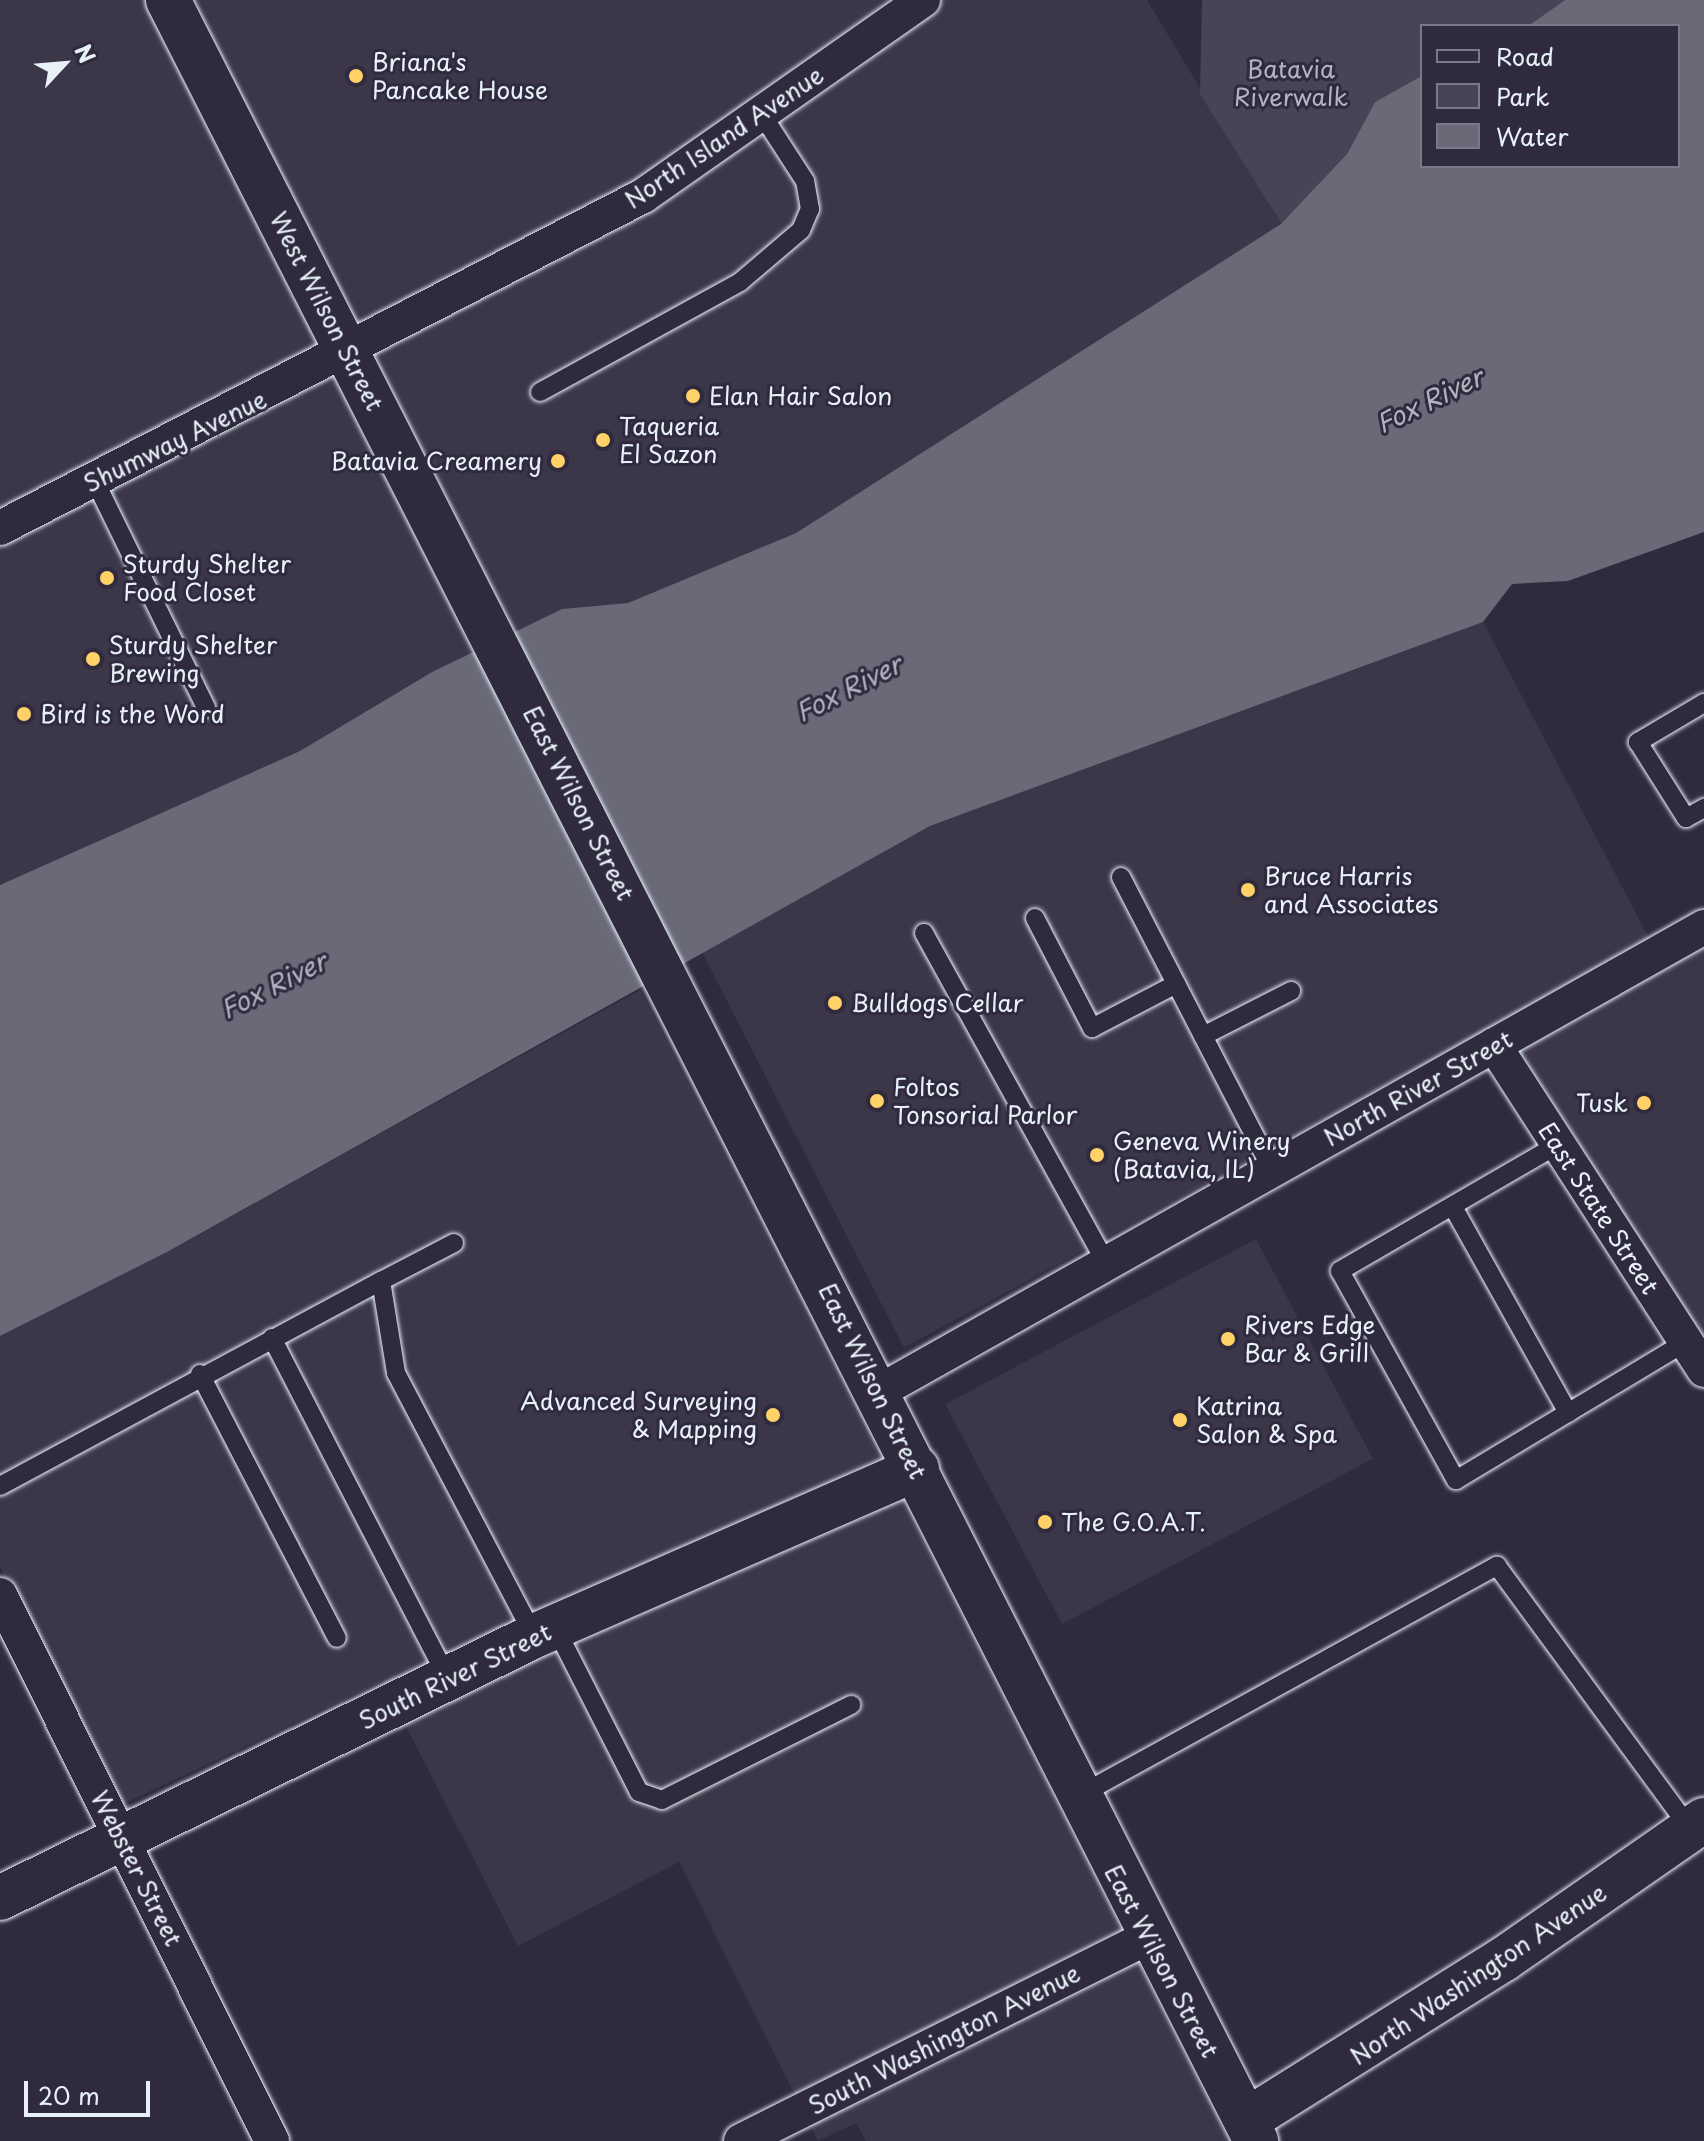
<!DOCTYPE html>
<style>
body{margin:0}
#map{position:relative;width:1704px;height:2141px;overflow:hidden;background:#2f2a3d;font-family:"Playpen Sans",sans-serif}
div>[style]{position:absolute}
.built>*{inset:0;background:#3b3749;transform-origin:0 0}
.green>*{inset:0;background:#464455}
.water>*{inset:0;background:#696978}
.roads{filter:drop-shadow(0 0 2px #e8f1f8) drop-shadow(0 0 2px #e8f1f8)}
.lane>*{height:18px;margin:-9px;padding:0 9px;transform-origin:9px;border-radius:9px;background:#2f2a3d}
.street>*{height:34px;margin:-17px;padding:0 17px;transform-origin:17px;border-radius:17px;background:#2f2a3d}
.secondary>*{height:44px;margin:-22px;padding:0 22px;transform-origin:22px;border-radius:22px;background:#2f2a3d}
.dots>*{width:22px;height:22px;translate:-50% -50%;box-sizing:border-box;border:4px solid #2f2a3d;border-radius:50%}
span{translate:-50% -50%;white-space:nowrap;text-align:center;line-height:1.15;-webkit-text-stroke:6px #2f2a3d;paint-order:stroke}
.poi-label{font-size:24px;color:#e8f1f8}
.left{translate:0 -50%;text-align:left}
.right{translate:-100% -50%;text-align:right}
.park-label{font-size:24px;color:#afb4bf}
.street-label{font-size:24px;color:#e8f1f8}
.water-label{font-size:26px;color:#afb4be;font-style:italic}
.legend{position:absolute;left:1420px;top:24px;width:260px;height:144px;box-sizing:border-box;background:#2f2a3d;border:2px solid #797a88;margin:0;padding:10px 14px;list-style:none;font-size:24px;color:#e8f1f8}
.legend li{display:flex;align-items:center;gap:16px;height:40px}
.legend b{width:40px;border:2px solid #797a88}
.north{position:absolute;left:24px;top:24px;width:80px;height:80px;-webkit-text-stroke:6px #2f2a3d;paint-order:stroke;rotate:64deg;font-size:22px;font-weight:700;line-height:32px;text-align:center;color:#e8f1f8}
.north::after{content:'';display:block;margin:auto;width:28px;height:36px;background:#e8f1f8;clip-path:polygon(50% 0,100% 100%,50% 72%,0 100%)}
.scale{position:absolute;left:24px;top:2081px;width:126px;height:36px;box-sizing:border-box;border:4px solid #e8f1f8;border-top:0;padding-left:10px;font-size:24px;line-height:28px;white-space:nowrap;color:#e8f1f8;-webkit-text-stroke:6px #2f2a3d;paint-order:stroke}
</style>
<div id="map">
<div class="built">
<i style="clip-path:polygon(0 0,1147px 0,1282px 224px,796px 533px,628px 603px,562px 609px,432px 672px,300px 751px,0 885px)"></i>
<i style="clip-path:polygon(1483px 622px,1650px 940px,904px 1348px,702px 952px,930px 826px)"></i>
<i style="clip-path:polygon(1704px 942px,1704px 1338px,1518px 1049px)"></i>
<i style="clip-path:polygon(640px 990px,1146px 1978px,1228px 2141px,866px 2141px,856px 2123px,818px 2141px,679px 1862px,518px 1946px,383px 1681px,119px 1806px,0 1567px,0 1336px,167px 1252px)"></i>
<i style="left:1256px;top:1239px;width:249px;height:352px;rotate:62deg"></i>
</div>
<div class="green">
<i style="clip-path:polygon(1202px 0,1565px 0,1528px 26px,1422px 26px,1422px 75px,1375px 102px,1347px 154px,1282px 224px,1200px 94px)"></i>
</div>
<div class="water">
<i style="clip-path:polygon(1565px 0,1704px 0,1704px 532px,1568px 581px,1512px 584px,1483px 622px,930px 826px,167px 1252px,0 1336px,0 885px,300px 751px,432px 672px,562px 609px,628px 603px,796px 533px,1281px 224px,1347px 154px,1375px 102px,1421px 76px,1422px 166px,1678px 166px,1678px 26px,1528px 26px)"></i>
</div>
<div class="roads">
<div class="lane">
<i style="left:540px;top:392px;width:228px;rotate:-28.8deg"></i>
<i style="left:740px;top:282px;width:80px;rotate:-40.4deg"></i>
<i style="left:801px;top:230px;width:23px;rotate:-67deg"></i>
<i style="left:810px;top:209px;width:28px;rotate:-100deg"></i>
<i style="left:805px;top:181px;width:81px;rotate:-122.9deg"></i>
<i style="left:95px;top:481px;width:253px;rotate:63.9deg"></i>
<i style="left:1704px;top:703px;width:77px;rotate:149.4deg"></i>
<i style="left:1638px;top:742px;width:90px;rotate:57.7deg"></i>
<i style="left:1686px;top:818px;width:21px;rotate:-29deg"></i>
<i style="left:1121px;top:877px;width:330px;rotate:62.7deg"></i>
<i style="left:1035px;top:918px;width:124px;rotate:62.6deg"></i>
<i style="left:1092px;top:1028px;width:95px;rotate:-27.6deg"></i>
<i style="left:924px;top:933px;width:377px;rotate:61.1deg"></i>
<i style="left:1203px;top:1036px;width:99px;rotate:-27.1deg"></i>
<i style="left:1557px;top:1145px;width:251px;rotate:149.9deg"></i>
<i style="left:1340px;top:1271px;width:239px;rotate:61deg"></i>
<i style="left:1456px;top:1480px;width:268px;rotate:-31deg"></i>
<i style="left:1453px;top:1207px;width:236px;rotate:60.8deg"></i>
<i style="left:454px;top:1243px;width:82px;rotate:152.5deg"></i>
<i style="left:381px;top:1281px;width:93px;rotate:80.7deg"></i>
<i style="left:396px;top:1373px;width:297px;rotate:62.3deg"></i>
<i style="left:272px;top:1338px;width:384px;rotate:62.7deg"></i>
<i style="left:200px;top:1374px;width:297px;rotate:62.6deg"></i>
<i style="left:0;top:1486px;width:433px;rotate:-28.3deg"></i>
<i style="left:555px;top:1627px;width:185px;rotate:63deg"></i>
<i style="left:639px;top:1792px;width:24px;rotate:19deg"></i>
<i style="left:662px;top:1800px;width:212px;rotate:-26.7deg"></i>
<i style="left:1080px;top:1795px;width:476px;rotate:-28.8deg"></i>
<i style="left:1497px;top:1566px;width:326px;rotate:53.7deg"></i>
</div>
<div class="street">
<i style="left:0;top:528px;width:724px;rotate:-27.31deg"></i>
<i style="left:643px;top:196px;width:342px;rotate:-35deg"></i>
<i style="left:1494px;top:1045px;width:387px;rotate:57.1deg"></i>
<i style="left:880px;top:1391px;width:946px;rotate:-29.38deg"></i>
<i style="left:0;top:1595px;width:610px;rotate:63.52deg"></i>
<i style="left:741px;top:2141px;width:454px;rotate:-26.6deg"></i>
</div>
<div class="secondary">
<i style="left:168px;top:0;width:2402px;rotate:63.06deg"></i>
<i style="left:0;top:1898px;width:595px;rotate:-26.13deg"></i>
<i style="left:534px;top:1636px;width:418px;rotate:-23.6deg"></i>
<i style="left:1247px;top:2120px;width:303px;rotate:-32.1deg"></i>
<i style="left:1504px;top:1959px;width:244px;rotate:-34.8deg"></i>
</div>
</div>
<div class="dots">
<i style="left:356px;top:76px;background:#ffd166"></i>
<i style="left:693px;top:396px;background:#ffd166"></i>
<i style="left:603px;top:440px;background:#ffd166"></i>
<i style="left:558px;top:461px;background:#ffd166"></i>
<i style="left:107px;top:578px;background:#ffd166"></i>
<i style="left:93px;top:659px;background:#ffd166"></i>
<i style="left:24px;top:714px;background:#ffd166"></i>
<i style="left:1248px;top:890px;background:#ffd166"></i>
<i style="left:835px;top:1003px;background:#ffd166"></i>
<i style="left:877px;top:1101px;background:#ffd166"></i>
<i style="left:1644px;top:1103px;background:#ffd166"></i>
<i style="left:1097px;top:1155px;background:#ffd166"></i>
<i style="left:1228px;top:1339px;background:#ffd166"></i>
<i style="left:773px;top:1415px;background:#ffd166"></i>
<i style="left:1180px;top:1420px;background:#ffd166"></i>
<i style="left:1045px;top:1522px;background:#ffd166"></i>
</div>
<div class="poi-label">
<span class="left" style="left:372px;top:76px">Briana's<br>Pancake House</span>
<span class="left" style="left:709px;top:396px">Elan Hair Salon</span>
<span class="left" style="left:619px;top:440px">Taqueria<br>El Sazon</span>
<span class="right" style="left:542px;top:461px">Batavia Creamery</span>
<span class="left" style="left:123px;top:578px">Sturdy Shelter<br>Food Closet</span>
<span class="left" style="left:109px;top:659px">Sturdy Shelter<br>Brewing</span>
<span class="left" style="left:40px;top:714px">Bird is the Word</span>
<span class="left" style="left:1264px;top:890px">Bruce Harris<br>and Associates</span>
<span class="left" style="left:851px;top:1003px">Bulldogs Cellar</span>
<span class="left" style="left:893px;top:1101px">Foltos<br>Tonsorial Parlor</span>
<span class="right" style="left:1628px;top:1103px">Tusk</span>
<span class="left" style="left:1113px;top:1155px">Geneva Winery<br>(Batavia, IL)</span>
<span class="left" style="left:1244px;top:1339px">Rivers Edge<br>Bar &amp; Grill</span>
<span class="right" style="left:757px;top:1415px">Advanced Surveying<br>&amp; Mapping</span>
<span class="left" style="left:1196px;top:1420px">Katrina<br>Salon &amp; Spa</span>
<span class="left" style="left:1061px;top:1522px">The G.O.A.T.</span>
</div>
<div class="park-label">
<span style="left:1291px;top:83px">Batavia<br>Riverwalk</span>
</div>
<div class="street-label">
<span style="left:724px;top:137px;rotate:-34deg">North Island Avenue</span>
<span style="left:327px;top:311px;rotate:63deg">West Wilson Street</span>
<span style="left:175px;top:441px;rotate:-26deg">Shumway Avenue</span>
<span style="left:579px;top:803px;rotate:63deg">East Wilson Street</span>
<span style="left:1418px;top:1088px;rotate:-29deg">North River Street</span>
<span style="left:1599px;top:1208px;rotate:57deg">East State Street</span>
<span style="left:873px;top:1381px;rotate:64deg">East Wilson Street</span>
<span style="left:455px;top:1676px;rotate:-26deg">South River Street</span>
<span style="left:137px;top:1868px;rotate:63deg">Webster Street</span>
<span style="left:1162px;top:1961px;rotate:62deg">East Wilson Street</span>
<span style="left:1478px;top:1974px;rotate:-34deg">North Washington Avenue</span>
<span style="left:944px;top:2039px;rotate:-27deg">South Washington Avenue</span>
</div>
<div class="water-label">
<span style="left:1429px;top:400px;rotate:-26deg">Fox River</span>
<span style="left:848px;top:688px;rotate:-27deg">Fox River</span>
<span style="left:273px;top:985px;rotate:-27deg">Fox River</span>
</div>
<ul class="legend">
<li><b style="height:10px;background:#2f2a3d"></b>Road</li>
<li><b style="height:22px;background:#464455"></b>Park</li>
<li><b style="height:22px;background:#696978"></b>Water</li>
</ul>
<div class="north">N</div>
<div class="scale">20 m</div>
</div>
